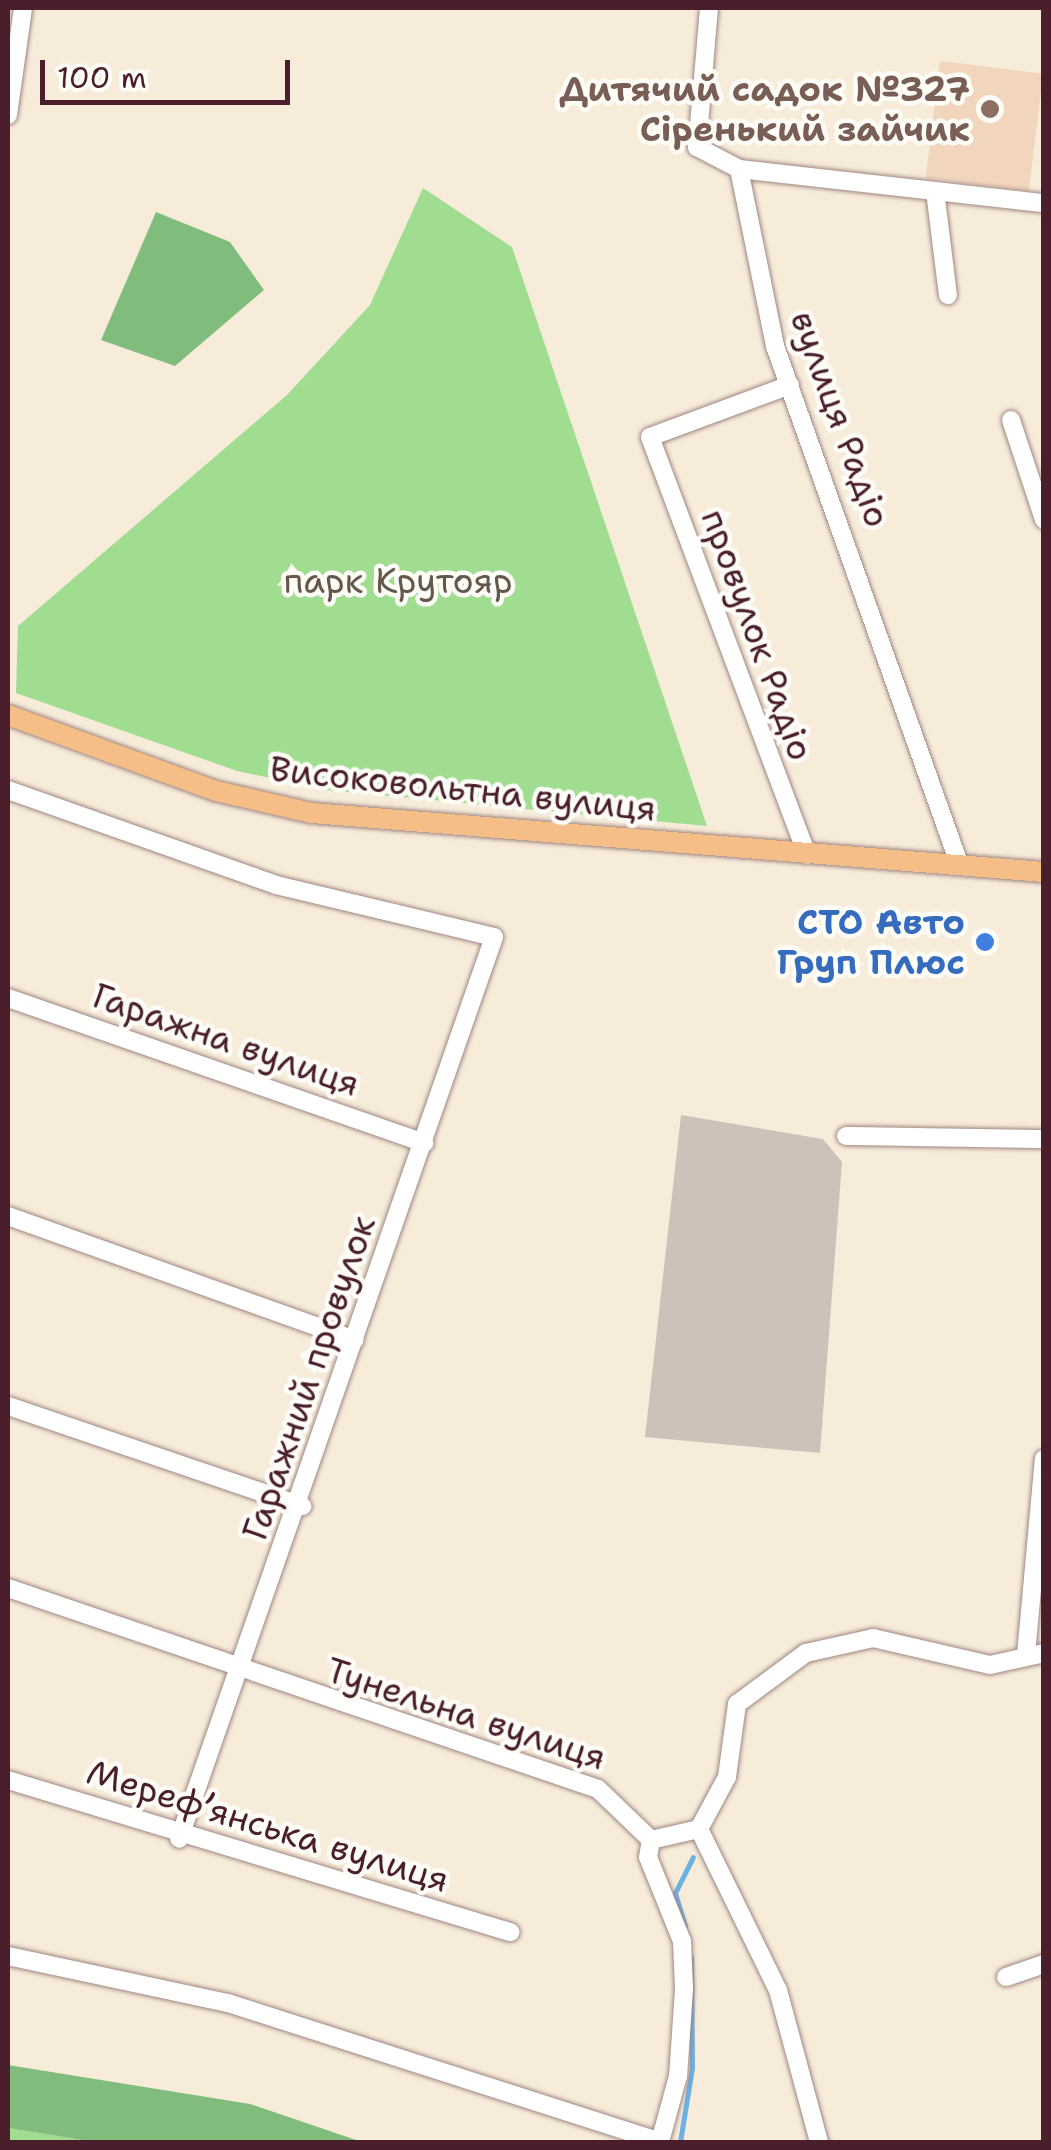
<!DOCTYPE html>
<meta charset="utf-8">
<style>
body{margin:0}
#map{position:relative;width:1051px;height:2150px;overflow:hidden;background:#f7ecda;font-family:"Shantell Sans",sans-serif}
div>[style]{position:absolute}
.built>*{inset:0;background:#f1d5bd;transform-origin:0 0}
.industrial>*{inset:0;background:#cec1ba}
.green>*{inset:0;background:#a0dd91}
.forest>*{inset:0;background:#80bc7b}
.stream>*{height:5px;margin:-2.5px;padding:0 2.5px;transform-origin:2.5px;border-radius:2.5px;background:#6bb1e2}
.roads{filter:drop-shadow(0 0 2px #a08682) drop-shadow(0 0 2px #a08682)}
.minor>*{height:18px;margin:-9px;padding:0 9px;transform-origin:9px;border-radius:9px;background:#fff}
.major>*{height:20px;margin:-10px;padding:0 10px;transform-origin:10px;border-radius:10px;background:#f6be87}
.dots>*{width:28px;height:28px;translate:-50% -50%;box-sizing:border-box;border:5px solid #fdfcf7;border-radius:50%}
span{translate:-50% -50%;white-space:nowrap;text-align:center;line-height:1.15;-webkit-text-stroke:9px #fdfcf7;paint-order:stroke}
.education-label{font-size:35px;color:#785e54;font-weight:700}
.right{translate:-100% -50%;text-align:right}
.street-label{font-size:35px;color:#4a1f2b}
.park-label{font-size:35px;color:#64584a}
.shop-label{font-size:35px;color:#366cbe;font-weight:700}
.frame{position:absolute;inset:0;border:10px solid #4a1f2b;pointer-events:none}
.scale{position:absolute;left:40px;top:60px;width:250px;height:45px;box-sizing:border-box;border:5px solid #4a1f2b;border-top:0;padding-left:12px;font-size:30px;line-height:35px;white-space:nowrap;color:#4a1f2b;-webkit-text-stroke:8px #fdfcf7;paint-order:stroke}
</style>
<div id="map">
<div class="built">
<i style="left:940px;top:61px;width:104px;height:118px;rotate:7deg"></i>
</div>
<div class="industrial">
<i style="clip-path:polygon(681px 1115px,823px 1139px,842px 1162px,820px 1453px,645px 1437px)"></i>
</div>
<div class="green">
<i style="clip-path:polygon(423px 188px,512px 247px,707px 826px,327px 790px,237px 771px,16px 693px,18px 626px,287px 395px,370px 305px)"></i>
<i style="clip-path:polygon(8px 2128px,95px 2142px,8px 2142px)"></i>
</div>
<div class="forest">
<i style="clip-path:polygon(156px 212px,230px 242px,264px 290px,175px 366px,101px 340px)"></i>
<i style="clip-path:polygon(8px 2065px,250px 2104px,362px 2142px,95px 2142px,8px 2128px)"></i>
</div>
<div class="stream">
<i style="left:685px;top:1926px;width:34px;rotate:-107deg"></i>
<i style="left:675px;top:1893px;width:40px;rotate:-63.4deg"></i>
<i style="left:680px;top:2142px;width:75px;rotate:-80.8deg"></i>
<i style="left:692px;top:2068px;width:111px;rotate:-90.5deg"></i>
</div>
<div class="roads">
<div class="minor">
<i style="left:709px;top:8px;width:140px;rotate:94.9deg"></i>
<i style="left:697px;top:147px;width:47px;rotate:27.6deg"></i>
<i style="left:739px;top:169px;width:181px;rotate:78.5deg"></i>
<i style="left:775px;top:346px;width:552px;rotate:70.42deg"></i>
<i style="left:8px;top:115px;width:108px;rotate:-82deg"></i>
<i style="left:739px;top:169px;width:307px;rotate:6.4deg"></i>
<i style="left:935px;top:191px;width:105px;rotate:82.9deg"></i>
<i style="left:790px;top:385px;width:149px;rotate:159.6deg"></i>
<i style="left:650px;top:437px;width:446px;rotate:69.4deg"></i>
<i style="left:1011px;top:420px;width:105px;rotate:71.7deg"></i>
<i style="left:8px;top:790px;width:284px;rotate:19.5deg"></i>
<i style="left:276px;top:885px;width:224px;rotate:13.4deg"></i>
<i style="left:494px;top:937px;width:955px;rotate:109.25deg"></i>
<i style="left:8px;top:998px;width:441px;rotate:19.2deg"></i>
<i style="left:846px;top:1136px;width:198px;rotate:0.9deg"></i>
<i style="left:8px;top:1216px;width:368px;rotate:19.7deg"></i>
<i style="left:8px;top:1406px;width:311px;rotate:18.8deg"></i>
<i style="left:8px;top:1588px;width:623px;rotate:18.81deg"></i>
<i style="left:598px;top:1789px;width:74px;rotate:43.9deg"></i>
<i style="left:1026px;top:1655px;width:197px;rotate:-84.8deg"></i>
<i style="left:8px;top:1780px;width:525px;rotate:16.85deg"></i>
<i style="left:699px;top:1829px;width:179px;rotate:63.9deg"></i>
<i style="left:778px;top:1990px;width:157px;rotate:74.9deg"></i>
<i style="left:651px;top:1840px;width:49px;rotate:-12.9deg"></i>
<i style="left:699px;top:1829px;width:59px;rotate:-61.7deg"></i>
<i style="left:727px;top:1777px;width:74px;rotate:-82.2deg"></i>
<i style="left:737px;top:1704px;width:86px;rotate:-36.5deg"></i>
<i style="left:806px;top:1653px;width:69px;rotate:-12.6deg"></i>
<i style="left:873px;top:1638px;width:120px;rotate:13deg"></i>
<i style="left:990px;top:1665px;width:55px;rotate:-12.5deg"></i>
<i style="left:651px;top:1840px;width:17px;rotate:100deg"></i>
<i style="left:648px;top:1857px;width:91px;rotate:68deg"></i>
<i style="left:682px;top:1941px;width:48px;rotate:87.6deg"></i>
<i style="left:684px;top:1989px;width:87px;rotate:93.9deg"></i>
<i style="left:678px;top:2076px;width:68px;rotate:105.3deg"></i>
<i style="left:8px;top:1956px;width:225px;rotate:12.1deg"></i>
<i style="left:228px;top:2003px;width:454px;rotate:17.8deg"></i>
<i style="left:1006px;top:1977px;width:40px;rotate:-18.9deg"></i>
</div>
<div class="major">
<i style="left:8px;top:715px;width:221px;rotate:20.1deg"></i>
<i style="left:216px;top:791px;width:98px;rotate:12.9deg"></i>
<i style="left:312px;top:813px;width:734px;rotate:4.61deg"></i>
</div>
</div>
<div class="dots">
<i style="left:990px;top:109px;background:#8d6e63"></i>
<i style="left:985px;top:942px;background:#3f7fe0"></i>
</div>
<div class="education-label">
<span class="right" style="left:970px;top:109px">Дитячий садок №327<br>Сіренький зайчик</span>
</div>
<div class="street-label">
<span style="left:840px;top:419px;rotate:70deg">вулиця Радіо</span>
<span style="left:757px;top:635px;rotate:70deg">провулок Радіо</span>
<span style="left:463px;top:789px;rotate:6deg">Високовольтна вулиця</span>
<span style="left:226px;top:1040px;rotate:19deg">Гаражна вулиця</span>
<span style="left:309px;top:1378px;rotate:-71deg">Гаражний провулок</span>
<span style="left:466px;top:1714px;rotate:18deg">Тунельна вулиця</span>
<span style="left:268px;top:1826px;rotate:17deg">Мерефʼянська вулиця</span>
</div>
<div class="park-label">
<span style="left:398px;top:581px">парк Крутояр</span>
</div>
<div class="shop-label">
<span class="right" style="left:965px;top:942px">СТО Авто<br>Груп Плюс</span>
</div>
<div class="frame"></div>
<div class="scale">100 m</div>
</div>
